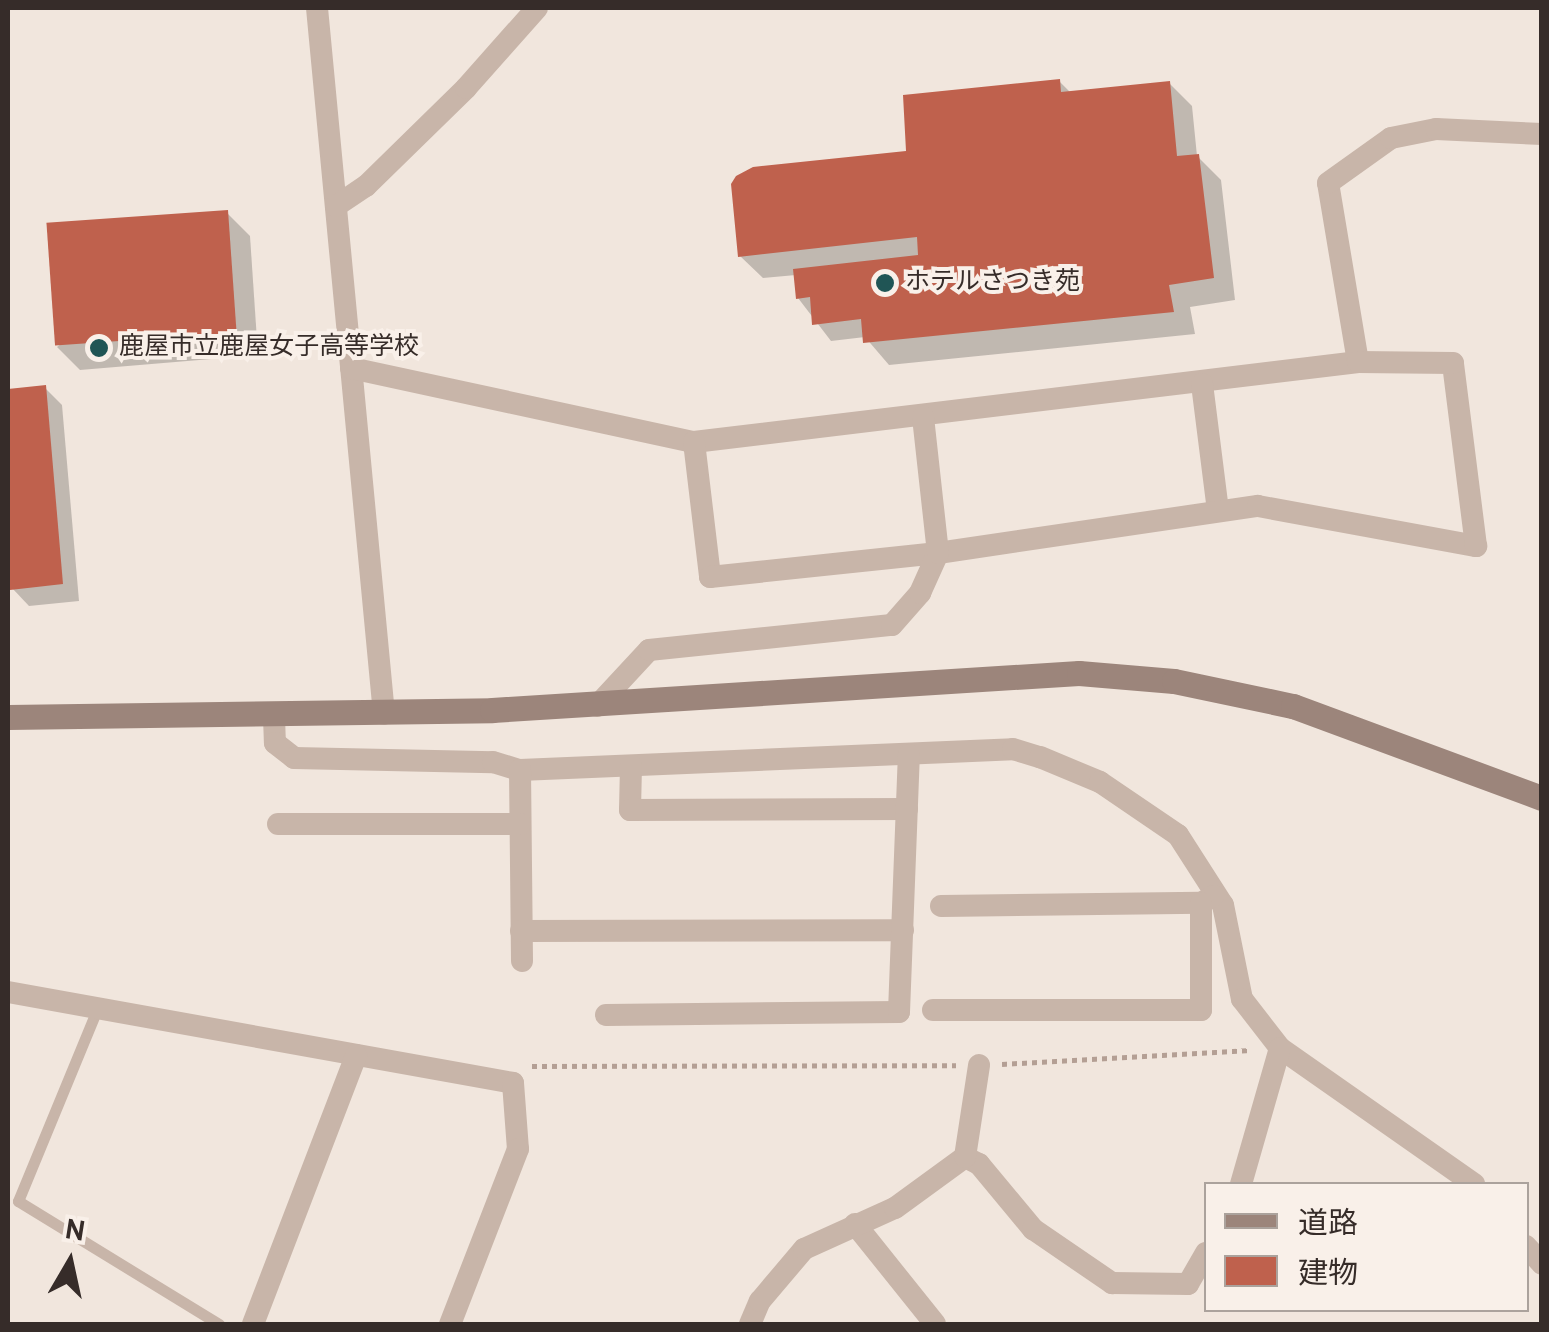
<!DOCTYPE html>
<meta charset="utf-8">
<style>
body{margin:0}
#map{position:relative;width:1549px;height:1332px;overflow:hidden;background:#f1e6dd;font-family:Overpass,"Noto Sans JP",sans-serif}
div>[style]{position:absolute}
.shadow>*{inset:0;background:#0003}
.building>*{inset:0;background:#bf614d;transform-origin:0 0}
.path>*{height:5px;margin-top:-2.5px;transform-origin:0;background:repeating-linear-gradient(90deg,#b49f94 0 5px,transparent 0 10px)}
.lane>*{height:11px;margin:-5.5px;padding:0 5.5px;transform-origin:5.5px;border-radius:5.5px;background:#c8b5a9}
.street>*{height:22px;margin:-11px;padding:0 11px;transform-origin:11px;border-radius:11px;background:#c8b5a9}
.secondary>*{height:25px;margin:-12.5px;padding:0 12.5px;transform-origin:12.5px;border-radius:12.5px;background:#9c857b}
.dots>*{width:28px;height:28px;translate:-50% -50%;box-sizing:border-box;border:5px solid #f9f0e9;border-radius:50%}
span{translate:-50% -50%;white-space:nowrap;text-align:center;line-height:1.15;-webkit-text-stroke:8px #f9f0e9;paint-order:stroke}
.poi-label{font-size:25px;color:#362c29}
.left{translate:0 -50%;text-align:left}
.frame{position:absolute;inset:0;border:10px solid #362c29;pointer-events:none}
.legend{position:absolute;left:1204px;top:1182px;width:325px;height:130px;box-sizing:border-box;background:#f9f0e9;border:2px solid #aba29c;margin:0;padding:12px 18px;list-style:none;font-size:30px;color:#362c29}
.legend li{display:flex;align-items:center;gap:20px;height:50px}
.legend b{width:50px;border:2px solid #aba29c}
.north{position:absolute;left:20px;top:1212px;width:100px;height:100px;-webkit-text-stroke:8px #f9f0e9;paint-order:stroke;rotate:9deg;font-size:28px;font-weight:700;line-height:40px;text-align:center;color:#362c29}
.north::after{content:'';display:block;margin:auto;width:35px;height:45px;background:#362c29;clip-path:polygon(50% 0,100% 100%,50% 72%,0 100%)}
</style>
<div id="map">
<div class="shadow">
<i style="clip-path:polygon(1059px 81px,1072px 94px,1169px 83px,1192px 106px,1197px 156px,1221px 180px,1235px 300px,1190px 307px,1195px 334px,889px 365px,865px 337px,831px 341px,798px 298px,796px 275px,763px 278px,740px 256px,908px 153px)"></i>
<i style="clip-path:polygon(227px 213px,250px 236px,258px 355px,80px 370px,57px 347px)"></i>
<i style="clip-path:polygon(45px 388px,62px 405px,79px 601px,29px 606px,12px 588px,8px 392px)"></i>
</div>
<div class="building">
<i style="clip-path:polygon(1060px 79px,1061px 92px,1170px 81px,1177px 156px,1199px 154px,1214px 278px,1169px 285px,1174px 312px,863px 343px,861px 319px,812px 325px,810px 297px,796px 299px,793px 269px,918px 255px,917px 237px,738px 257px,731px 184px,736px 176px,753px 167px,906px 151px,903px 95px)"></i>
<i style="left:228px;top:210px;width:123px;height:182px;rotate:86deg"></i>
<i style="clip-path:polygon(46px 385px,63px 584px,10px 590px,8px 389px)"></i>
</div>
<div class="path">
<i style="left:1002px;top:1064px;width:249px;rotate:-3.2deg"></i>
<i style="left:532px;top:1066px;width:424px;rotate:-0.1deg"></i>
</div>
<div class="lane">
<i style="left:98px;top:1007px;width:210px;rotate:112.4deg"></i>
<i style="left:18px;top:1201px;width:236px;rotate:31.5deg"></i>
</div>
<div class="street">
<i style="left:317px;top:8px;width:709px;rotate:84.58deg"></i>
<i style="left:336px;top:206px;width:36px;rotate:-34deg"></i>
<i style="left:366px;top:186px;width:140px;rotate:-44.4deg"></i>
<i style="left:466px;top:88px;width:107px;rotate:-48.4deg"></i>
<i style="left:351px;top:368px;width:351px;rotate:12.2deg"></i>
<i style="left:694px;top:442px;width:669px;rotate:-6.87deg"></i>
<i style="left:1358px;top:362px;width:181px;rotate:-99.5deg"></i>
<i style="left:1328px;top:183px;width:77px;rotate:-35.5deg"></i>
<i style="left:1391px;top:138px;width:46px;rotate:-11.3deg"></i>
<i style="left:1436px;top:129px;width:106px;rotate:2.7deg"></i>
<i style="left:1202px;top:384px;width:128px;rotate:82.8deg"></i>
<i style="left:694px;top:442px;width:136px;rotate:83.2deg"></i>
<i style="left:710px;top:577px;width:229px;rotate:-6deg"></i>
<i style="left:938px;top:553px;width:323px;rotate:-8.4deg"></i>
<i style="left:1258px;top:506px;width:222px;rotate:10.4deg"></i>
<i style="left:1476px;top:546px;width:184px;rotate:-97.2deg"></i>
<i style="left:1453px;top:363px;width:95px;rotate:-179.4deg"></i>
<i style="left:597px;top:706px;width:76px;rotate:-47.1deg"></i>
<i style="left:649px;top:650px;width:244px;rotate:-5.9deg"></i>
<i style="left:892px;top:625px;width:43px;rotate:-48.8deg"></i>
<i style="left:920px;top:593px;width:44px;rotate:-65.8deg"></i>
<i style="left:938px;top:553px;width:137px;rotate:-96.3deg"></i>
<i style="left:274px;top:717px;width:26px;rotate:88deg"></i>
<i style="left:275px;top:743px;width:24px;rotate:38deg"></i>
<i style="left:294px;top:758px;width:199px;rotate:1.2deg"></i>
<i style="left:493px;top:762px;width:28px;rotate:17deg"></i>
<i style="left:520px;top:770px;width:493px;rotate:-2.4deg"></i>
<i style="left:1013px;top:749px;width:28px;rotate:17deg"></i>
<i style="left:1040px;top:757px;width:65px;rotate:22.6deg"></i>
<i style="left:1100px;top:782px;width:94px;rotate:34.2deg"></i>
<i style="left:1178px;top:835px;width:83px;rotate:57.3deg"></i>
<i style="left:1223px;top:905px;width:96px;rotate:78.6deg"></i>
<i style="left:1242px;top:999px;width:62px;rotate:52.2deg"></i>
<i style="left:1280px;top:1048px;width:237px;rotate:35deg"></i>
<i style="left:631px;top:766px;width:44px;rotate:91.3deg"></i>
<i style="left:630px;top:810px;width:277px;rotate:-0.2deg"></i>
<i style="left:520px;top:770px;width:191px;rotate:89.4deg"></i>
<i style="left:278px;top:824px;width:242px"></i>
<i style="left:941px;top:906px;width:260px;rotate:-0.7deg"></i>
<i style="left:1201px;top:903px;width:14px;rotate:-30deg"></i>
<i style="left:521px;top:931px;width:382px;rotate:-0.1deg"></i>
<i style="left:8px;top:992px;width:513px;rotate:10.21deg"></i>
<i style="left:513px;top:1083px;width:66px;rotate:85.7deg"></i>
<i style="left:518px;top:1149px;width:188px;rotate:111.2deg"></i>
<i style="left:933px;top:1010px;width:268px"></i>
<i style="left:1201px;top:1010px;width:107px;rotate:-90deg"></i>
<i style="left:606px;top:1015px;width:293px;rotate:-0.6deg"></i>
<i style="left:899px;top:1012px;width:257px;rotate:-87.8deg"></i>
<i style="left:965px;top:1157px;width:16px;rotate:27deg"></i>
<i style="left:979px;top:1164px;width:85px;rotate:50.3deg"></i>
<i style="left:1033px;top:1229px;width:96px;rotate:34.4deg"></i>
<i style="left:1112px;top:1283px;width:76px;rotate:0.8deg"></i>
<i style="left:1188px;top:1284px;width:36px;rotate:-60deg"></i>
<i style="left:1241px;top:1184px;width:141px;rotate:-74deg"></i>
<i style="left:855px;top:1224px;width:128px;rotate:51.3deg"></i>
<i style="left:1526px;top:1246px;width:24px;rotate:48deg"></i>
<i style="left:253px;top:1324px;width:288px;rotate:-69deg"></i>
<i style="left:750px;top:1324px;width:25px;rotate:-67deg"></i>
<i style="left:760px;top:1301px;width:68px;rotate:-49.8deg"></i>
<i style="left:804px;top:1249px;width:100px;rotate:-24.3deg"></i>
<i style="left:895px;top:1208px;width:87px;rotate:-36.1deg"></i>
<i style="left:965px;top:1157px;width:93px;rotate:-81.3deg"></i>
</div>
<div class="secondary">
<i style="left:8px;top:717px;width:484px;rotate:-0.8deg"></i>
<i style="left:492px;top:710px;width:588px;rotate:-3.61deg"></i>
<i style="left:1079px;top:673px;width:95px;rotate:4.8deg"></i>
<i style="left:1174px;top:681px;width:122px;rotate:11.9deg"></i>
<i style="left:1293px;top:706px;width:265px;rotate:20.3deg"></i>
</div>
<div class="dots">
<i style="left:885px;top:283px;background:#205555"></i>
<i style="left:99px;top:348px;background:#205555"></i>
</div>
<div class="poi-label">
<span class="left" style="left:905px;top:283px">ホテルさつき苑</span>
<span class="left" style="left:119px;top:348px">鹿屋市立鹿屋女子高等学校</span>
</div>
<div class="frame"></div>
<ul class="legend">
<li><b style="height:12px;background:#9c857b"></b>道路</li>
<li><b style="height:28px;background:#bf614d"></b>建物</li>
</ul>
<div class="north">N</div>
</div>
